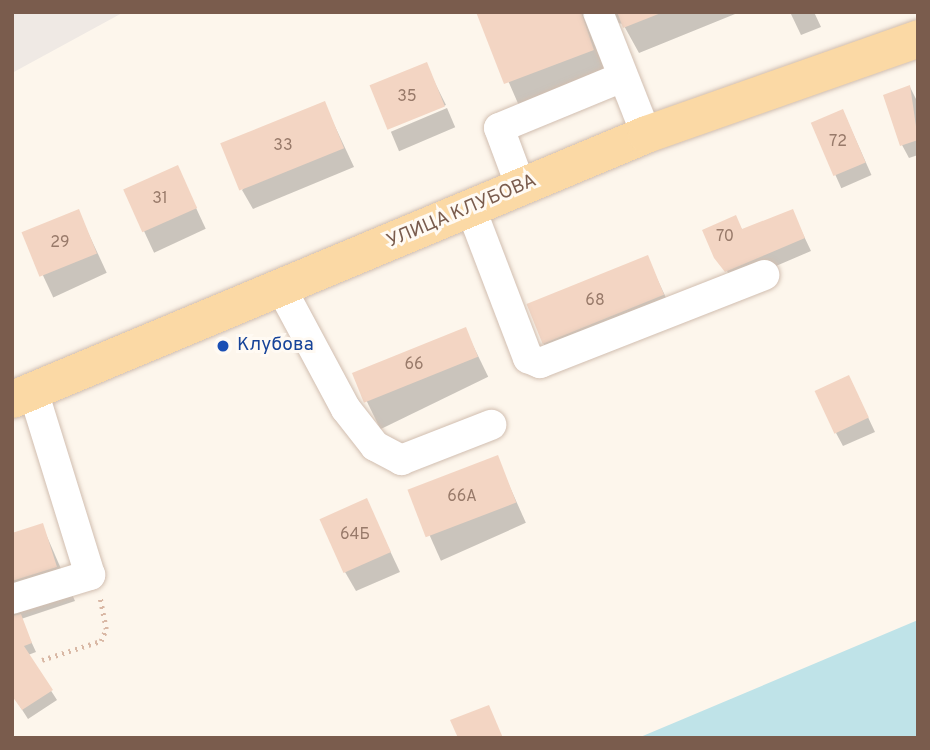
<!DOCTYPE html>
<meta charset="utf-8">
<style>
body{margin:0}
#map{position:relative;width:930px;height:750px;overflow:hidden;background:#fdf6ec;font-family:Overpass,sans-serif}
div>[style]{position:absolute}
.industrial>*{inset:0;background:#efe9e4}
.water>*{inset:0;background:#bfe3e8}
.shadow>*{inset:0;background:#0003;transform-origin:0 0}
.building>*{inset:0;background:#f3d5c3;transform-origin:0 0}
.path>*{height:4.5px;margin-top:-2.25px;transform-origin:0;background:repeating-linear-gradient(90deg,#d9b8a5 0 2px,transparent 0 7px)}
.roads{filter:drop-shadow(0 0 2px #d1beb0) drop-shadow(0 0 2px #d1beb0)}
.minor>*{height:30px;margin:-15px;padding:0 15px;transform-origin:15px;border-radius:15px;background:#fff}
.major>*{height:37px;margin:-18.5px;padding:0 18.5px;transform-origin:18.5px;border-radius:18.5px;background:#fbd9a5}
.dots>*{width:19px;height:19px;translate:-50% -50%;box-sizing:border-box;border:4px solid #fffaf3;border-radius:50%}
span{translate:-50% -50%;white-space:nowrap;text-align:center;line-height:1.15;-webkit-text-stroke:6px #fffaf3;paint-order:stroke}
.number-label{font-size:16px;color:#987a6a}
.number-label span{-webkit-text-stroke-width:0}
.street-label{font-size:19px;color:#7a5c4d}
.transit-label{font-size:19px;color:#164399}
.left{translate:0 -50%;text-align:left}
.frame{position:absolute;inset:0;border:14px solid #7a5c4d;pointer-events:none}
</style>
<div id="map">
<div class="industrial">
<i style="clip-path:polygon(12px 12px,124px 12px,12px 73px)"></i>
</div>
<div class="water">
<i style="clip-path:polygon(918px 620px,918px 738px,638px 738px)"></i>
</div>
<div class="shadow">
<i style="clip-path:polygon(478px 12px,740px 12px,639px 53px,623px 24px,606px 21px,608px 76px,520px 108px)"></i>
<i style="clip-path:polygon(790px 12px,814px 12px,821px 27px,801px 35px)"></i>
<i style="clip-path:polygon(426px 65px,446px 105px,389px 128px)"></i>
<i style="clip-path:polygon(910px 87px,918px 103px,918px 155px,909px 158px,902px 145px)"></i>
<i style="clip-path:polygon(324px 103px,354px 167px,253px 209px,242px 190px)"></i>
<i style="left:447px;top:108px;width:21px;height:61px;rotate:67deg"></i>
<i style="left:843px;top:111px;width:70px;height:33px;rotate:66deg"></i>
<i style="left:177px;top:167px;width:68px;height:57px;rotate:65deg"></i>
<i style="left:78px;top:211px;width:68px;height:59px;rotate:65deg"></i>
<i style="clip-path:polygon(792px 211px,811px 251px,734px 284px,705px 230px,735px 218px,743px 231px)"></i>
<i style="clip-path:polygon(647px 257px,674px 315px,554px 362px,543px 343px)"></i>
<i style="left:465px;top:329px;width:53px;height:120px;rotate:64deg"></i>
<i style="clip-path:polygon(849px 377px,875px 432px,843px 446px,836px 433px)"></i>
<i style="left:497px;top:458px;width:71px;height:93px;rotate:66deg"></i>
<i style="clip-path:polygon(366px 500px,400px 572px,356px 591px,345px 572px)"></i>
<i style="clip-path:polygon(42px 525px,75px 601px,12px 622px,12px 535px)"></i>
<i style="clip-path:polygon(24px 626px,36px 652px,28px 655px,57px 700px,28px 719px,12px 694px)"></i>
</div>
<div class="building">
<i style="clip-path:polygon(476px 12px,581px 12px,594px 50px,504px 84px)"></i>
<i style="clip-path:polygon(617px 12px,661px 12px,661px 13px,623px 28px)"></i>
<i style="left:427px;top:62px;width:48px;height:62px;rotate:68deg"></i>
<i style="clip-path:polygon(910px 85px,918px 140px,900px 146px,883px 95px)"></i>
<i style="left:325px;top:101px;width:51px;height:113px;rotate:68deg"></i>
<i style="left:843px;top:109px;width:58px;height:35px;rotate:67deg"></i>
<i style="left:178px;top:165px;width:47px;height:60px;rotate:66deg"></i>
<i style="left:79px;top:209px;width:48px;height:62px;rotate:68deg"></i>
<i style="clip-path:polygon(793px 209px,805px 238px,725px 272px,714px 258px,702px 230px,736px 215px,742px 229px)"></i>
<i style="left:648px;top:255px;width:43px;height:131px;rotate:68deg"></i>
<i style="left:466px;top:327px;width:32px;height:123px;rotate:68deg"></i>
<i style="left:849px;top:375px;width:47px;height:38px;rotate:65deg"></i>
<i style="left:498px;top:455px;width:51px;height:97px;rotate:69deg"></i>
<i style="left:367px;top:498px;width:59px;height:52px;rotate:66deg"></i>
<i style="clip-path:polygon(43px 523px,57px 567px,12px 581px,12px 533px)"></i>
<i style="clip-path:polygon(21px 614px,32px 643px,24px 646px,53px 690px,22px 710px,12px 696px,12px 616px)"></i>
<i style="clip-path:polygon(489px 705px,503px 738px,458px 738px,450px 720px)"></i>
</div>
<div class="path">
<i style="left:42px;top:660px;width:62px;rotate:-17.9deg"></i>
<i style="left:101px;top:641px;width:13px;rotate:-67deg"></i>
<i style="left:106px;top:629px;width:32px;rotate:-101deg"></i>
</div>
<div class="roads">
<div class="minor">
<i style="left:598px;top:12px;width:131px;rotate:68.5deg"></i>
<i style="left:521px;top:187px;width:63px;rotate:-110.4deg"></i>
<i style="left:499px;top:128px;width:134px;rotate:-22.4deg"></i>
<i style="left:471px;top:209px;width:160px;rotate:69.1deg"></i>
<i style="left:528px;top:358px;width:13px;rotate:23deg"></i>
<i style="left:540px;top:363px;width:241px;rotate:-21.4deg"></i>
<i style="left:281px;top:288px;width:137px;rotate:61.8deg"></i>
<i style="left:346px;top:409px;width:47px;rotate:51.9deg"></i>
<i style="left:375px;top:446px;width:30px;rotate:28deg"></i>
<i style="left:401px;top:460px;width:97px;rotate:-21.3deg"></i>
<i style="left:12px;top:599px;width:82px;rotate:-17.1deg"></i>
<i style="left:90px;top:575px;width:193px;rotate:-107.2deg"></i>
</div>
<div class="major">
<i style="left:12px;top:399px;width:687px;rotate:-22.68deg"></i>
<i style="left:646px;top:134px;width:288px;rotate:-19.4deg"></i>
</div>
</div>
<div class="dots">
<i style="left:223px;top:346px;background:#1a4fb4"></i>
</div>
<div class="number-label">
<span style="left:407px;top:97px">35</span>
<span style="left:838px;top:142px">72</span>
<span style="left:283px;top:146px">33</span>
<span style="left:160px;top:199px">31</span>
<span style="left:725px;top:237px">70</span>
<span style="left:60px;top:243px">29</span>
<span style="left:595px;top:301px">68</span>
<span style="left:414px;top:365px">66</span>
<span style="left:462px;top:497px">66А</span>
<span style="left:355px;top:535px">64Б</span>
</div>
<div class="street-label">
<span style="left:462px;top:212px;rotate:-23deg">УЛИЦА КЛУБОВА</span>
</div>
<div class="transit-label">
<span class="left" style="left:237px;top:346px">Клубова</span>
</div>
<div class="frame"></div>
</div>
